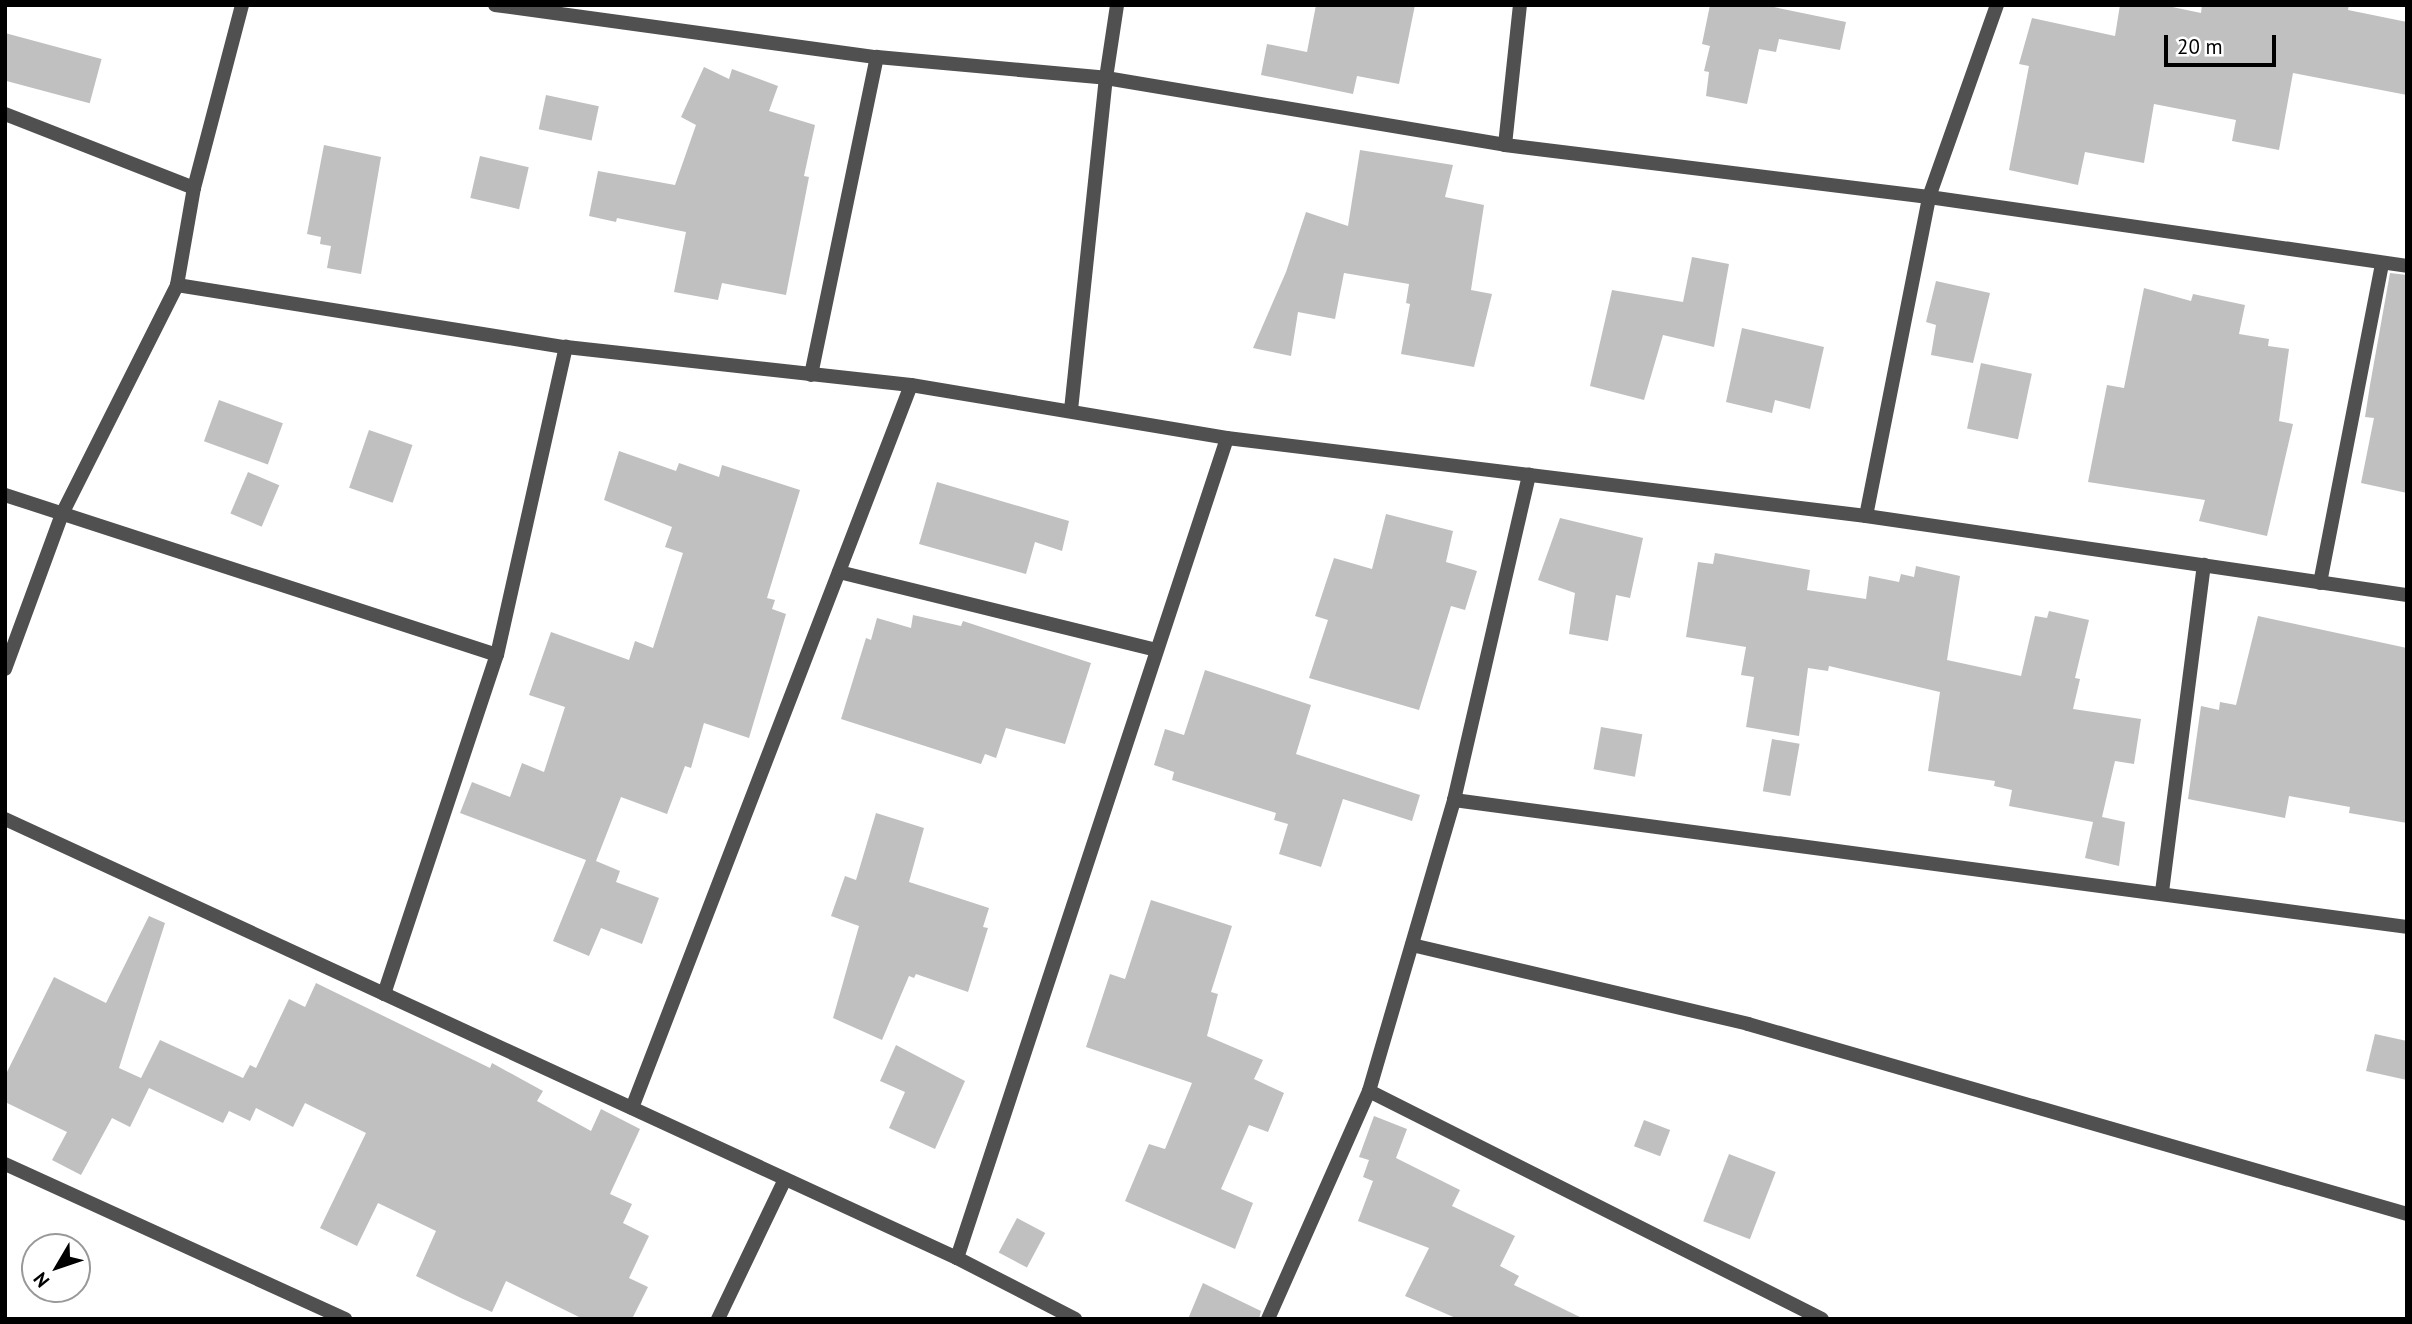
<!DOCTYPE html>
<style>
body{margin:0}
#map{position:relative;width:2412px;height:1324px;overflow:hidden;background:#fff;font-family:"PT Sans",sans-serif}
div>[style]{position:absolute}
.building>*{inset:0;background:#c0c0c0;transform-origin:0 0}
.street>*{height:14px;margin:-7px;padding:0 7px;transform-origin:7px;border-radius:7px;background:#505050}
span{translate:-50% -50%;white-space:nowrap;text-align:center;line-height:1.15;-webkit-text-stroke:6px #fff;paint-order:stroke}
.frame{position:absolute;inset:0;border:7px solid #000;pointer-events:none}
.north{position:absolute;left:21px;top:1233px;width:70px;height:70px;box-sizing:border-box;background:#fff;border:2px solid #999;border-radius:50%;rotate:231deg;font-size:19px;font-weight:700;line-height:28px;text-align:center;color:#000}
.north::after{content:'';display:block;margin:auto;width:24px;height:32px;background:#000;clip-path:polygon(50% 0,100% 100%,50% 72%,0 100%)}
.scale{position:absolute;left:2164px;top:35px;width:112px;height:32px;box-sizing:border-box;border:4px solid #000;border-top:0;padding-left:9px;font-size:21px;line-height:24px;white-space:nowrap;color:#000;-webkit-text-stroke:5px #fff;paint-order:stroke}
</style>
<div id="map">
<div class="building">
<i style="clip-path:polygon(1316px 5px,1415px 5px,1399px 84px,1357px 76px,1353px 94px,1261px 75px,1267px 44px,1307px 52px)"></i>
<i style="clip-path:polygon(1710px 5px,1764px 5px,1846px 22px,1840px 50px,1779px 39px,1776px 52px,1759px 49px,1747px 104px,1706px 96px,1709px 72px,1704px 71px,1710px 46px,1702px 44px)"></i>
<i style="clip-path:polygon(2120px 5px,2163px 5px,2201px 13px,2202px 5px,2349px 5px,2348px 10px,2407px 22px,2407px 95px,2293px 73px,2279px 150px,2232px 141px,2236px 120px,2154px 104px,2144px 163px,2085px 152px,2078px 185px,2009px 170px,2029px 66px,2019px 64px,2032px 18px,2115px 36px)"></i>
<i style="left:5px;top:33px;width:100px;height:46px;rotate:15deg"></i>
<i style="clip-path:polygon(704px 67px,729px 79px,732px 69px,778px 86px,769px 111px,815px 125px,804px 176px,809px 177px,786px 295px,722px 283px,718px 300px,674px 292px,686px 232px,617px 218px,616px 222px,589px 216px,598px 171px,675px 185px,696px 125px,681px 117px)"></i>
<i style="left:546px;top:95px;width:54px;height:35px;rotate:12deg"></i>
<i style="clip-path:polygon(324px 145px,381px 157px,361px 274px,327px 268px,331px 246px,320px 244px,321px 237px,307px 234px)"></i>
<i style="clip-path:polygon(1360px 150px,1453px 165px,1445px 197px,1484px 205px,1471px 290px,1492px 294px,1474px 367px,1401px 354px,1410px 304px,1406px 303px,1409px 284px,1344px 273px,1335px 319px,1298px 312px,1291px 356px,1253px 348px,1286px 272px,1306px 212px,1348px 226px)"></i>
<i style="left:480px;top:156px;width:50px;height:43px;rotate:13deg"></i>
<i style="clip-path:polygon(1692px 257px,1729px 264px,1714px 347px,1663px 335px,1644px 400px,1590px 386px,1612px 290px,1683px 302px)"></i>
<i style="clip-path:polygon(2390px 273px,2407px 275px,2407px 493px,2361px 483px,2374px 418px,2365px 417px,2370px 385px)"></i>
<i style="clip-path:polygon(1936px 281px,1990px 293px,1973px 363px,1931px 355px,1936px 325px,1926px 322px)"></i>
<i style="clip-path:polygon(2144px 288px,2191px 301px,2193px 294px,2245px 305px,2239px 334px,2269px 339px,2268px 346px,2289px 349px,2279px 421px,2293px 424px,2267px 536px,2199px 521px,2205px 500px,2088px 482px,2107px 385px,2124px 388px)"></i>
<i style="clip-path:polygon(1742px 328px,1824px 347px,1810px 409px,1775px 400px,1772px 413px,1726px 402px)"></i>
<i style="left:1981px;top:363px;width:52px;height:67px;rotate:12deg"></i>
<i style="left:219px;top:400px;width:68px;height:44px;rotate:20deg"></i>
<i style="left:369px;top:430px;width:46px;height:61px;rotate:19deg"></i>
<i style="clip-path:polygon(619px 451px,676px 471px,679px 463px,719px 477px,722px 465px,800px 490px,767px 598px,775px 600px,772px 609px,786px 614px,749px 738px,704px 723px,691px 768px,685px 766px,667px 814px,621px 797px,596px 861px,620px 871px,616px 882px,659px 898px,642px 944px,601px 928px,589px 956px,553px 941px,586px 860px,460px 813px,472px 782px,510px 797px,522px 763px,544px 772px,565px 707px,529px 695px,551px 632px,629px 660px,635px 641px,653px 648px,683px 553px,665px 547px,672px 527px,604px 500px)"></i>
<i style="left:248px;top:472px;width:34px;height:45px;rotate:23deg"></i>
<i style="clip-path:polygon(937px 482px,1069px 521px,1062px 551px,1035px 542px,1026px 574px,919px 544px)"></i>
<i style="clip-path:polygon(1386px 514px,1453px 531px,1446px 562px,1477px 571px,1465px 610px,1451px 606px,1419px 710px,1309px 678px,1328px 620px,1315px 616px,1334px 558px,1372px 569px)"></i>
<i style="clip-path:polygon(1560px 518px,1643px 538px,1630px 598px,1616px 595px,1608px 641px,1569px 634px,1575px 593px,1538px 580px)"></i>
<i style="clip-path:polygon(1715px 553px,1810px 570px,1807px 590px,1866px 599px,1869px 576px,1899px 582px,1901px 574px,1914px 577px,1916px 566px,1960px 576px,1947px 660px,2021px 676px,2035px 616px,2047px 618px,2049px 611px,2089px 620px,2075px 678px,2080px 679px,2073px 709px,2141px 719px,2134px 764px,2115px 761px,2102px 817px,2125px 822px,2119px 866px,2085px 858px,2093px 822px,2009px 806px,2012px 790px,1994px 786px,1995px 781px,1928px 771px,1940px 692px,1829px 666px,1828px 671px,1808px 668px,1799px 736px,1746px 727px,1754px 677px,1741px 675px,1746px 647px,1686px 637px,1698px 562px,1713px 564px)"></i>
<i style="clip-path:polygon(913px 615px,961px 626px,963px 621px,1091px 663px,1065px 744px,1006px 728px,996px 758px,985px 754px,981px 764px,841px 719px,866px 638px,871px 640px,877px 618px,911px 628px)"></i>
<i style="clip-path:polygon(2258px 616px,2407px 648px,2407px 823px,2349px 813px,2350px 807px,2289px 796px,2285px 818px,2188px 799px,2201px 706px,2219px 710px,2220px 702px,2236px 705px)"></i>
<i style="clip-path:polygon(1205px 670px,1311px 705px,1296px 754px,1420px 795px,1412px 821px,1343px 799px,1321px 867px,1279px 854px,1288px 824px,1274px 820px,1276px 813px,1172px 780px,1174px 772px,1154px 765px,1165px 729px,1184px 735px)"></i>
<i style="left:1601px;top:727px;width:42px;height:43px;rotate:10deg"></i>
<i style="left:1772px;top:739px;width:28px;height:53px;rotate:10deg"></i>
<i style="clip-path:polygon(876px 813px,924px 828px,909px 882px,989px 908px,983px 927px,988px 928px,968px 992px,916px 974px,914px 978px,909px 976px,882px 1040px,833px 1018px,859px 926px,831px 916px,845px 876px,856px 880px)"></i>
<i style="clip-path:polygon(1151px 900px,1232px 926px,1211px 992px,1218px 994px,1207px 1036px,1263px 1060px,1254px 1079px,1284px 1093px,1268px 1132px,1249px 1125px,1221px 1189px,1253px 1203px,1235px 1249px,1125px 1201px,1149px 1144px,1165px 1149px,1192px 1083px,1086px 1047px,1110px 974px,1125px 979px)"></i>
<i style="clip-path:polygon(149px 916px,165px 923px,119px 1068px,141px 1078px,160px 1040px,243px 1078px,250px 1065px,256px 1068px,289px 999px,305px 1007px,316px 983px,490px 1068px,492px 1063px,543px 1091px,537px 1101px,591px 1131px,601px 1109px,640px 1129px,610px 1194px,632px 1204px,623px 1223px,649px 1236px,629px 1278px,648px 1287px,632px 1319px,583px 1319px,506px 1281px,492px 1312px,463px 1299px,416px 1276px,436px 1231px,378px 1203px,357px 1246px,320px 1228px,366px 1133px,305px 1103px,293px 1127px,256px 1108px,250px 1121px,229px 1111px,223px 1123px,149px 1088px,130px 1127px,112px 1118px,81px 1175px,52px 1160px,67px 1132px,5px 1102px,5px 1076px,54px 977px,106px 1003px)"></i>
<i style="clip-path:polygon(2375px 1034px,2407px 1041px,2407px 1080px,2366px 1071px)"></i>
<i style="clip-path:polygon(896px 1045px,965px 1081px,935px 1149px,889px 1128px,905px 1092px,880px 1081px)"></i>
<i style="clip-path:polygon(1374px 1116px,1407px 1129px,1396px 1158px,1460px 1190px,1452px 1206px,1515px 1236px,1500px 1266px,1519px 1276px,1514px 1285px,1584px 1319px,1458px 1319px,1405px 1296px,1429px 1248px,1358px 1221px,1373px 1181px,1363px 1177px,1369px 1160px,1359px 1157px)"></i>
<i style="left:1644px;top:1120px;width:28px;height:28px;rotate:21deg"></i>
<i style="left:1729px;top:1154px;width:50px;height:72px;rotate:21deg"></i>
<i style="left:1017px;top:1218px;width:32px;height:39px;rotate:28deg"></i>
<i style="clip-path:polygon(1203px 1283px,1261px 1311px,1259px 1319px,1188px 1319px)"></i>
</div>
<div class="street">
<i style="left:495px;top:5px;width:386px;rotate:7.8deg"></i>
<i style="left:877px;top:57px;width:230px;rotate:5.2deg"></i>
<i style="left:1106px;top:78px;width:405px;rotate:9.5deg"></i>
<i style="left:1505px;top:145px;width:427px;rotate:7deg"></i>
<i style="left:1929px;top:197px;width:483px;rotate:8.2deg"></i>
<i style="left:5px;top:114px;width:203px;rotate:21.4deg"></i>
<i style="left:1505px;top:145px;width:141px;rotate:-83.9deg"></i>
<i style="left:177px;top:285px;width:394px;rotate:9.1deg"></i>
<i style="left:566px;top:347px;width:347px;rotate:6.3deg"></i>
<i style="left:911px;top:385px;width:320px;rotate:9.5deg"></i>
<i style="left:1227px;top:438px;width:644px;rotate:6.96deg"></i>
<i style="left:1866px;top:516px;width:547px;rotate:8.31deg"></i>
<i style="left:811px;top:375px;width:325px;rotate:-78.3deg"></i>
<i style="left:1071px;top:410px;width:334px;rotate:-84deg"></i>
<i style="left:1106px;top:78px;width:74px;rotate:-81.4deg"></i>
<i style="left:5px;top:495px;width:517px;rotate:18.01deg"></i>
<i style="left:1866px;top:516px;width:325px;rotate:-78.8deg"></i>
<i style="left:1929px;top:197px;width:204px;rotate:-70.5deg"></i>
<i style="left:839px;top:572px;width:327px;rotate:13.8deg"></i>
<i style="left:2320px;top:583px;width:326px;rotate:-79deg"></i>
<i style="left:5px;top:669px;width:165px;rotate:-69.8deg"></i>
<i style="left:62px;top:514px;width:256px;rotate:-63.3deg"></i>
<i style="left:177px;top:285px;width:98px;rotate:-80.1deg"></i>
<i style="left:194px;top:188px;width:189px;rotate:-75.3deg"></i>
<i style="left:1454px;top:800px;width:961px;rotate:7.59deg"></i>
<i style="left:5px;top:819px;width:1048px;rotate:24.76deg"></i>
<i style="left:957px;top:1258px;width:133px;rotate:27.3deg"></i>
<i style="left:2162px;top:892px;width:330px;rotate:-82.7deg"></i>
<i style="left:1412px;top:945px;width:345px;rotate:13.2deg"></i>
<i style="left:1748px;top:1024px;width:686px;rotate:16.08deg"></i>
<i style="left:384px;top:994px;width:357px;rotate:-71.6deg"></i>
<i style="left:497px;top:655px;width:316px;rotate:-77.4deg"></i>
<i style="left:1369px;top:1091px;width:507px;rotate:26.72deg"></i>
<i style="left:632px;top:1108px;width:775px;rotate:-68.9deg"></i>
<i style="left:5px;top:1164px;width:374px;rotate:24.5deg"></i>
<i style="left:957px;top:1258px;width:863px;rotate:-71.77deg"></i>
<i style="left:718px;top:1319px;width:155px;rotate:-64.4deg"></i>
<i style="left:1268px;top:1319px;width:249px;rotate:-66.1deg"></i>
<i style="left:1369px;top:1091px;width:303px;rotate:-73.7deg"></i>
<i style="left:1454px;top:800px;width:334px;rotate:-77deg"></i>
</div>
<div class="frame"></div>
<div class="north">N</div>
<div class="scale">20 m</div>
</div>
